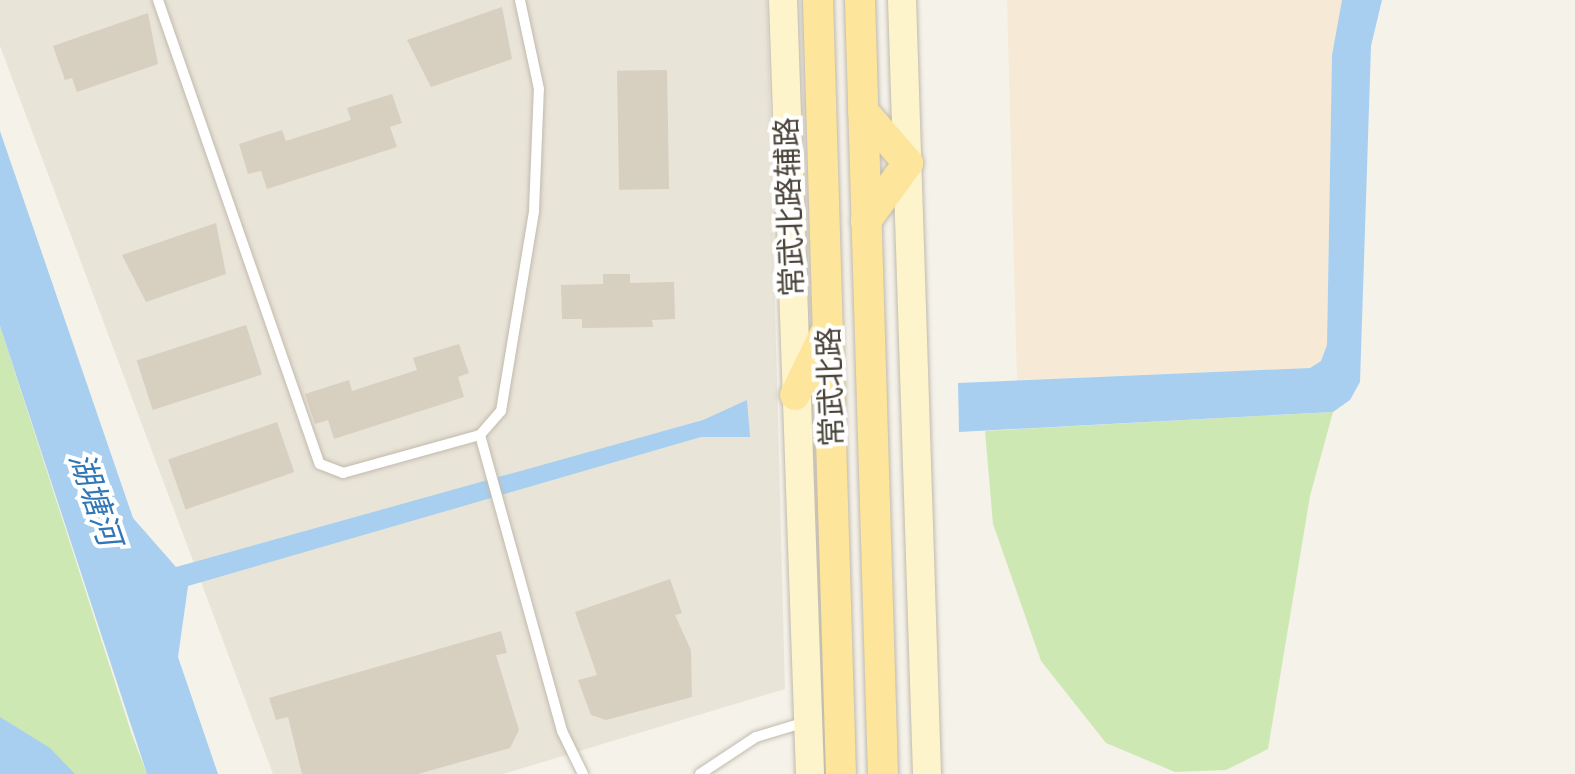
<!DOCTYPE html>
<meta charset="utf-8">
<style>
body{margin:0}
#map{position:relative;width:1575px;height:774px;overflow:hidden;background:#f5f2ea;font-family:"Archivo Narrow","Noto Sans SC",sans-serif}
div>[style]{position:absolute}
.residential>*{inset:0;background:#e9e4d8}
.commercial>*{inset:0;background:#f6ead6}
.green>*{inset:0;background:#cee8b4}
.water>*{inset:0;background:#a8cff0}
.building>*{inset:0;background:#d7cfc0;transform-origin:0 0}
.roads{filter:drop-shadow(0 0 2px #c1baad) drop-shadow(0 0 2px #c1baad)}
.lane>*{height:10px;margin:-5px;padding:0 5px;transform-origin:5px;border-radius:5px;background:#fff}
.secondary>*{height:28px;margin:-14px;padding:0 14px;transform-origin:14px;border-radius:14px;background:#fef4cb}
.primary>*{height:30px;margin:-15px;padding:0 15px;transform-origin:15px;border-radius:15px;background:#fde69b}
span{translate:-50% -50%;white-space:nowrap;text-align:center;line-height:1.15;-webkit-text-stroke:8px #fff;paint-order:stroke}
.street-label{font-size:30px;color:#494338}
.water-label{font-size:32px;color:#3177b5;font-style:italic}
</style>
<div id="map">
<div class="residential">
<i style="clip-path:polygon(0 0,767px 0,785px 689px,503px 774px,273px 774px,0 46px)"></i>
</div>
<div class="commercial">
<i style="clip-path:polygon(1007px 0,1342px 0,1332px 55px,1327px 345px,1321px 361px,1310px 368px,1017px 380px)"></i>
</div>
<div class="green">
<i style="clip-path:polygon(0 326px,132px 735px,147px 774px,0 774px)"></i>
<i style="clip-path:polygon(1333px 412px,1310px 496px,1268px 749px,1226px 770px,1175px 772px,1106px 743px,1041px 661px,993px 524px,985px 431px)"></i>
</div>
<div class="water">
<i style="clip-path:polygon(1342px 0,1382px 0,1371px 46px,1360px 382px,1350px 400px,1333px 412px,959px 432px,958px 383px,1310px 368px,1321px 361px,1327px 345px,1332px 55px)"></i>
<i style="clip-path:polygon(0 131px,133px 518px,176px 567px,703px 420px,747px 400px,750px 437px,701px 437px,188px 586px,178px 657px,218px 774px,147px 774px,0 326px)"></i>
<i style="clip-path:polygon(0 717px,50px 748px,75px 774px,0 774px)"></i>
</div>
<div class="building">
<i style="clip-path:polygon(502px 7px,512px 59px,431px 87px,407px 40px)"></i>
<i style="clip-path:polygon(148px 13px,158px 64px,77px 92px,72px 78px,65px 80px,53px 46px)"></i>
<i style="left:667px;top:70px;width:119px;height:50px;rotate:89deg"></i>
<i style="clip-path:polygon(392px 94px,402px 123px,390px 127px,397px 147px,267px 189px,261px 171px,248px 174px,239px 144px,282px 130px,286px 141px,351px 120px,347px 108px)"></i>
<i style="clip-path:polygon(216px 223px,226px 274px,146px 302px,122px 255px)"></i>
<i style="clip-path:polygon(603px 274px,630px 274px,630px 283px,674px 282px,675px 319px,652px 320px,653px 327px,582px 328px,582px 319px,562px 319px,561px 285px,603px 284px)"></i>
<i style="left:246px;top:325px;width:52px;height:115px;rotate:72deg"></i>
<i style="clip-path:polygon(459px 344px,469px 373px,458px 377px,464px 397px,334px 439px,328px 420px,315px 424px,305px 394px,349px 380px,352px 391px,417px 370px,413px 358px)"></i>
<i style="left:277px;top:422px;width:53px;height:115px;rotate:71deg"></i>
<i style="clip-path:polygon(670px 579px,682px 613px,675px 615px,691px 650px,692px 697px,606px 720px,591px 715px,578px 680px,597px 675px,575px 612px)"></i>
<i style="clip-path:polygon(501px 631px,507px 653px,496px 655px,519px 730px,510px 748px,418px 774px,302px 774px,288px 717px,276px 720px,269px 698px)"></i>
</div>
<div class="roads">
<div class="lane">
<i style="left:158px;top:0;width:491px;rotate:70.8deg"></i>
<i style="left:320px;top:464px;width:25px;rotate:21deg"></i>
<i style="left:343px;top:473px;width:142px;rotate:-15.5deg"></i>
<i style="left:480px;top:435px;width:32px;rotate:-49deg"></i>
<i style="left:501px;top:411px;width:203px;rotate:-80.6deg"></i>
<i style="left:534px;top:211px;width:122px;rotate:-87.7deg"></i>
<i style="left:539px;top:89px;width:91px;rotate:-102.1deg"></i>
<i style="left:480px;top:435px;width:307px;rotate:74.5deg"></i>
<i style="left:562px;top:731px;width:48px;rotate:64deg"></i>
<i style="left:700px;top:774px;width:67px;rotate:-33.5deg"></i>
<i style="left:756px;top:737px;width:52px;rotate:-16.7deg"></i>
</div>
<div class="secondary">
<i style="left:783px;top:0;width:774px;rotate:88deg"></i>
<i style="left:902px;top:0;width:774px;rotate:88.15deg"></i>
</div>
<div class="primary">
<i style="left:818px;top:0;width:774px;rotate:88.3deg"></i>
<i style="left:860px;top:0;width:774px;rotate:88.3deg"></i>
<i style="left:863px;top:111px;width:69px;rotate:49.1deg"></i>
<i style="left:908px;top:163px;width:72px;rotate:125.9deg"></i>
<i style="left:795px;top:395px;width:67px;rotate:-64.2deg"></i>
</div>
</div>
<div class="street-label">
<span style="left:789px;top:207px;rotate:-92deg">常武北路辅路</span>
<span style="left:830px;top:387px;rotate:-92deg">常武北路</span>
</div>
<div class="water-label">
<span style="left:95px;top:499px;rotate:71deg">湖塘河</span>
</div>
</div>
